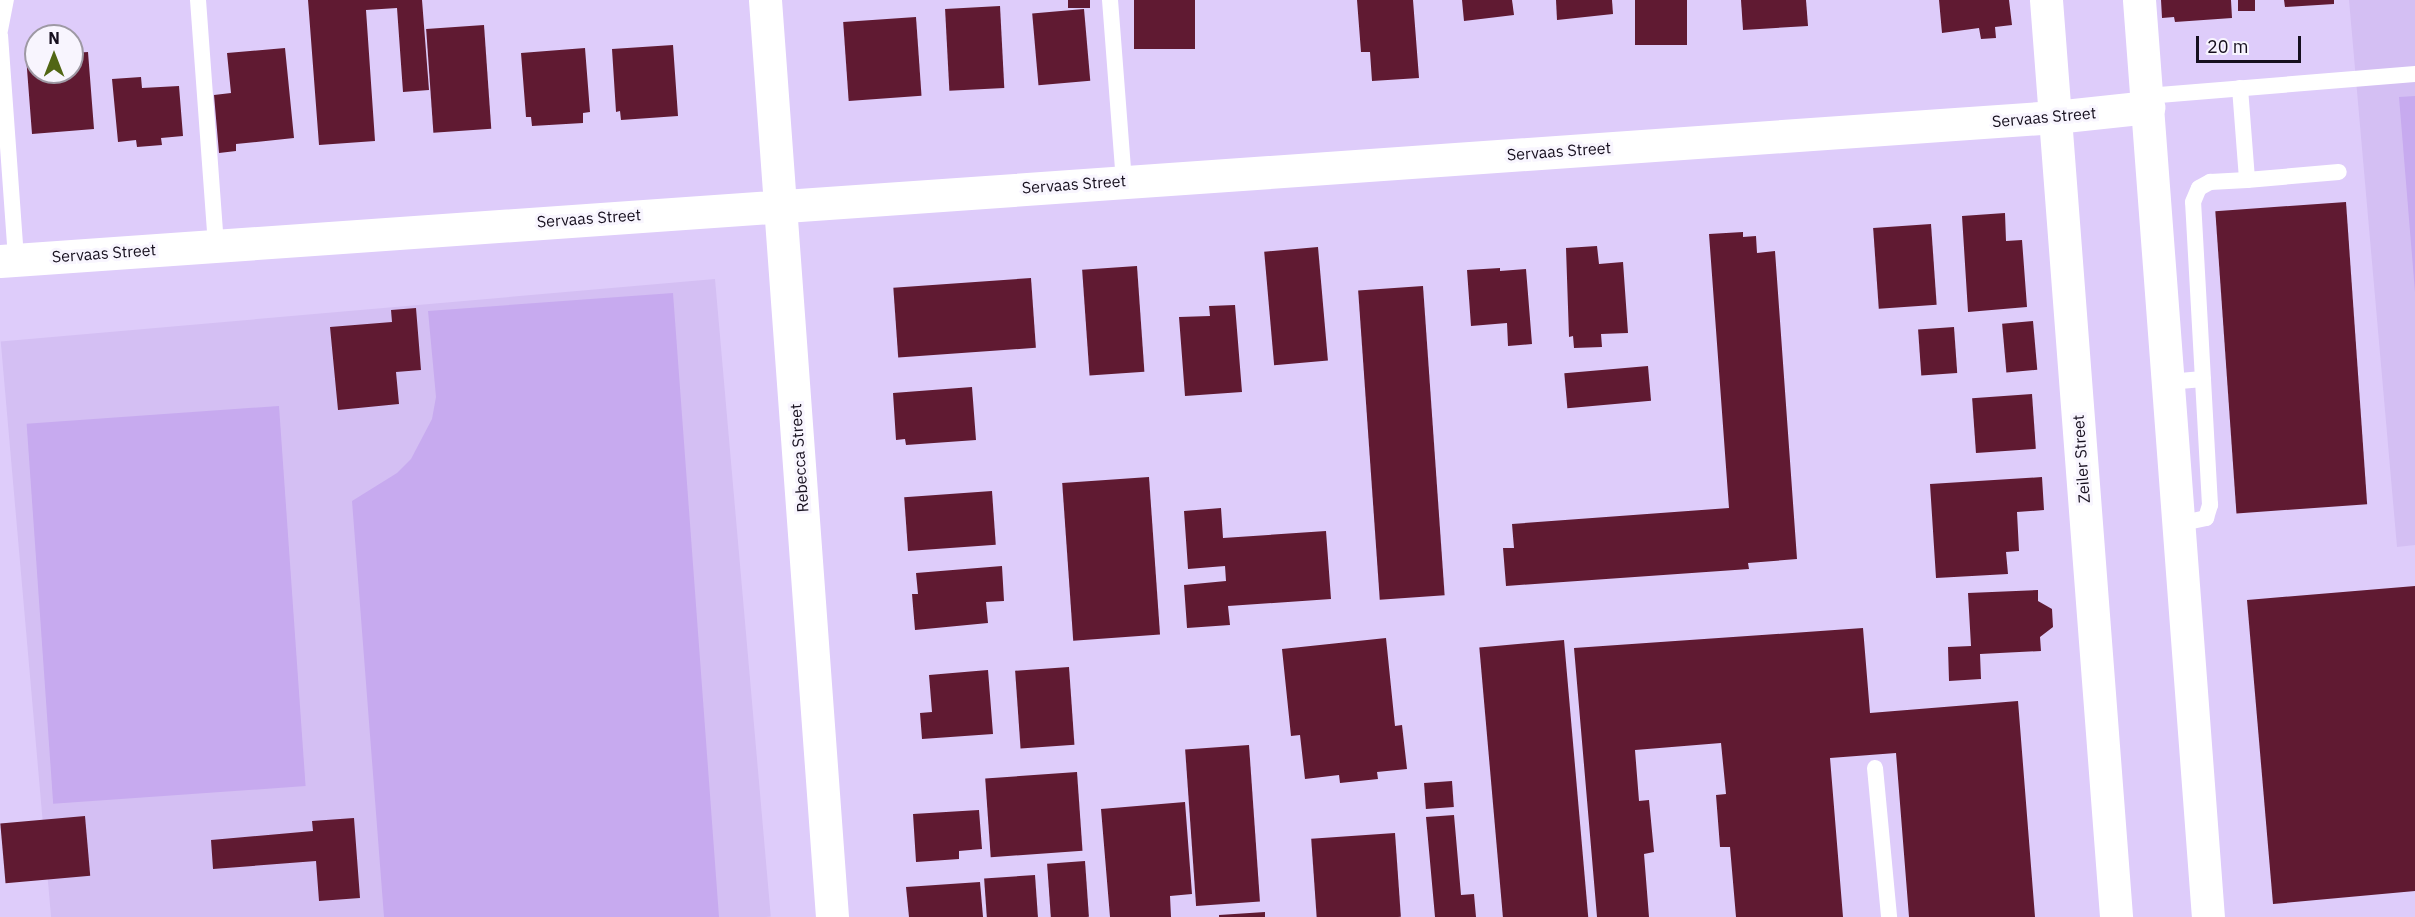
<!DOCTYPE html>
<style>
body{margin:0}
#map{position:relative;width:2415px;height:917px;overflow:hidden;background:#deccfa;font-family:"IBM Plex Sans",sans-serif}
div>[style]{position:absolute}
.built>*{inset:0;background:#d4bff3;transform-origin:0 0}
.green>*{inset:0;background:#c7aaef;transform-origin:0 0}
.building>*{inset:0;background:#601a32;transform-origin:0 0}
.service>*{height:16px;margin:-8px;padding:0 8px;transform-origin:8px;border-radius:8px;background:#fff}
.minor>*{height:33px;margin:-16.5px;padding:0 16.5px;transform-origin:16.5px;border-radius:16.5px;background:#fff}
span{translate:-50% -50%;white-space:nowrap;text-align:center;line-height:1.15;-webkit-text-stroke:6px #f8f5fe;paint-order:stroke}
.street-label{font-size:16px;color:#160f1e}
.north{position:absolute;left:24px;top:24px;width:60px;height:60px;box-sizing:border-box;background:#f8f5fe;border:2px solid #9e99a4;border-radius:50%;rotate:0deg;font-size:16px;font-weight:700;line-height:24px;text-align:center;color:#160f1e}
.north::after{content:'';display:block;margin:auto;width:21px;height:27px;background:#516614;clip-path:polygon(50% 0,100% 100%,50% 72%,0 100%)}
.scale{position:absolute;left:2196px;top:36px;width:105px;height:27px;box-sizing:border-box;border:3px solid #160f1e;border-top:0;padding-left:8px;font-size:18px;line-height:21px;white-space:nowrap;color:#160f1e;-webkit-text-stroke:4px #f8f5fe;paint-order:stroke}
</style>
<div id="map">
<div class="built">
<i style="clip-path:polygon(2349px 0,2415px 0,2415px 545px,2397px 547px)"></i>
<i style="left:715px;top:279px;width:640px;height:717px;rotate:85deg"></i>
</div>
<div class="green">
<i style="clip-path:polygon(2415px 96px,2415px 292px,2399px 97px)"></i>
<i style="clip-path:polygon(673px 293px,719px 917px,384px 917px,352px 501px,397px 473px,411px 459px,432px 419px,436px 397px,428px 311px)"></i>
<i style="left:279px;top:406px;width:381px;height:253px;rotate:86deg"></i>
</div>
<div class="building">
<i style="clip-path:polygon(308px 0,422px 0,429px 90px,403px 92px,397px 8px,366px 10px,375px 141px,319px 145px)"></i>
<i style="left:1068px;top:0;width:22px;height:8px"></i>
<i style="left:1134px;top:0;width:61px;height:49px"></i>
<i style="clip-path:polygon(1357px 0,1413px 0,1419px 78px,1372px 81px,1370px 52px,1361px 52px)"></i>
<i style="clip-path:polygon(1462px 0,1512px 0,1514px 15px,1464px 21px)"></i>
<i style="clip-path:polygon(1556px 0,1612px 0,1613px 14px,1557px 20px)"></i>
<i style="left:1635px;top:0;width:52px;height:45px"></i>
<i style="clip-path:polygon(1741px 0,1806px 0,1808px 26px,1743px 30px)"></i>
<i style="clip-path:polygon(1939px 0,2009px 0,2012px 25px,1995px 27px,1996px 38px,1981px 39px,1979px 28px,1942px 33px)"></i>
<i style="clip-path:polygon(2161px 0,2231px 0,2232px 18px,2175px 22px,2174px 17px,2162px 18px)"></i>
<i style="left:2238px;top:0;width:17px;height:11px"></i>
<i style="clip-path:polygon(2284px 0,2334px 0,2334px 4px,2285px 7px)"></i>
<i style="left:1000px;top:6px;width:82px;height:55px;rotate:87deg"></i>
<i style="left:1084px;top:9px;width:72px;height:52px;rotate:85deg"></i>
<i style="left:916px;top:17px;width:79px;height:73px;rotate:86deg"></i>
<i style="left:484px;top:25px;width:104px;height:58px;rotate:86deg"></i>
<i style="clip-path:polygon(673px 45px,678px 116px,621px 120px,620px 111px,616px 112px,612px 49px)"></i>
<i style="clip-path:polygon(285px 48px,294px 138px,236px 144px,236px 151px,219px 153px,214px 95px,231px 93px,227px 53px)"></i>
<i style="clip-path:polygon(585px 48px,590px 112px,583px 113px,583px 123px,532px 126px,531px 117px,526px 117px,521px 53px)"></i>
<i style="clip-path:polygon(88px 52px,94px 129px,32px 134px,26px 56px,36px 56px,36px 72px,72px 72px,72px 53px)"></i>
<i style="clip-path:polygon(141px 77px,142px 88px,179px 86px,183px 136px,161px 138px,162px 145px,137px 147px,136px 140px,118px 142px,112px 79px)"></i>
<i style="left:2346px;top:202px;width:303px;height:131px;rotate:86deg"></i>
<i style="clip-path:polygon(2005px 213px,2006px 241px,2022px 240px,2027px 307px,1968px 312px,1962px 216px)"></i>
<i style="left:1931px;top:224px;width:81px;height:58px;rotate:86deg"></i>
<i style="clip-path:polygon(1743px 232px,1743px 237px,1756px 236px,1757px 253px,1775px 251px,1797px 559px,1748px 563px,1749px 569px,1506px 586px,1503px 548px,1514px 548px,1512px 524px,1729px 508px,1709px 234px)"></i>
<i style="clip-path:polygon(1597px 246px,1599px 264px,1623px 262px,1628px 333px,1601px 334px,1602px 347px,1574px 348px,1573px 336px,1569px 337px,1566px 248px)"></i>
<i style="left:1318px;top:247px;width:114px;height:54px;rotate:85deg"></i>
<i style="left:1137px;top:266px;width:106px;height:55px;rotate:86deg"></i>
<i style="clip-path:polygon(1500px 268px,1500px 271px,1526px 269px,1532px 344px,1508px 346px,1507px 323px,1471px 326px,1467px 270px)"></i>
<i style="left:1031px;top:278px;width:70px;height:138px;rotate:86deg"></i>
<i style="left:1423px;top:286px;width:310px;height:65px;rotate:86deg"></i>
<i style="clip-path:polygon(1235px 305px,1242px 392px,1185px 396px,1179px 317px,1210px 316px,1209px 306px)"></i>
<i style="clip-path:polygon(416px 308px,421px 370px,396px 372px,399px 404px,338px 410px,330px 327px,392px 322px,391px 310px)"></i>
<i style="left:2033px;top:321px;width:49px;height:31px;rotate:85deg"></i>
<i style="left:1954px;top:327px;width:46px;height:36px;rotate:86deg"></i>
<i style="left:1648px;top:366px;width:35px;height:84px;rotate:85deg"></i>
<i style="clip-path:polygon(972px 387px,976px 440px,906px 445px,905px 439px,896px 440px,893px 393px)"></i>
<i style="left:2032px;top:394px;width:55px;height:60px;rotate:86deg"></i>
<i style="left:1149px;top:477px;width:158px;height:87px;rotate:86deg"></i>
<i style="clip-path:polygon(2042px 477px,2044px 510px,2017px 512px,2019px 551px,2006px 552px,2008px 574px,1936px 578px,1930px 484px)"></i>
<i style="left:992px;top:491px;width:54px;height:88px;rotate:86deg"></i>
<i style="clip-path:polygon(1221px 508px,1223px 538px,1326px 531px,1331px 599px,1228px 606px,1230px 625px,1187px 628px,1184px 585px,1226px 581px,1225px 566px,1188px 569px,1184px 511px)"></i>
<i style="clip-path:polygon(1002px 566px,1004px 601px,986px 602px,988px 623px,915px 630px,912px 594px,918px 594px,916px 573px)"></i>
<i style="clip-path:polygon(2415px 586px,2415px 891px,2273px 904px,2247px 600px)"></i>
<i style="clip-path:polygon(2038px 590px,2038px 601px,2052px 609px,2053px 627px,2040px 637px,2041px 651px,1980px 654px,1981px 679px,1949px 681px,1948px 647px,1971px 646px,1968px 593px)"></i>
<i style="clip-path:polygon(1863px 628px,1870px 713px,2018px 701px,2035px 917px,1909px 917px,1896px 753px,1830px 758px,1843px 917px,1736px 917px,1730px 847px,1720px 847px,1716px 795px,1726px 794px,1721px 743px,1635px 750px,1639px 801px,1649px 800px,1654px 852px,1644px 854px,1649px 917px,1597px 917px,1574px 648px)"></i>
<i style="clip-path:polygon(1386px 638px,1395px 726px,1402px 725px,1407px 769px,1377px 772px,1378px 779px,1340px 783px,1339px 775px,1305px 779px,1300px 735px,1291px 736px,1282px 649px)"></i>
<i style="left:1564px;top:640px;width:278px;height:85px;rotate:85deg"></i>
<i style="left:1069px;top:667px;width:78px;height:54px;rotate:86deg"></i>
<i style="clip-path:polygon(988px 670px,993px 734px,922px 739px,920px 713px,932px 712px,929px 675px)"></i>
<i style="left:1249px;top:745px;width:157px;height:64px;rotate:86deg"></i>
<i style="left:1077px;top:772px;width:79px;height:92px;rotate:86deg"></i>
<i style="left:1452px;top:781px;width:26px;height:28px;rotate:86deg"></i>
<i style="clip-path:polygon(1185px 802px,1192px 894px,1170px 896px,1171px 917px,1110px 917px,1101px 809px)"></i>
<i style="clip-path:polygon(979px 810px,982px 849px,959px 851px,959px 859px,916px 862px,913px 814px)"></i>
<i style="clip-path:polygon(1454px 815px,1461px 895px,1474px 894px,1476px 917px,1435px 917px,1426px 817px)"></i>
<i style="left:85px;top:816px;width:60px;height:85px;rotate:85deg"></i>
<i style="clip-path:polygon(354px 818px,360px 898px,319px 901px,316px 861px,213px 869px,211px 840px,313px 831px,312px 821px)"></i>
<i style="left:1395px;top:833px;width:84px;height:84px;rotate:86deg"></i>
<i style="left:1085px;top:861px;width:56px;height:38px;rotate:86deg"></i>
<i style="left:1035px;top:875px;width:42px;height:51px;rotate:86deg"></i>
<i style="clip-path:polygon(980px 882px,983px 917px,909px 917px,906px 887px)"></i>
<i style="clip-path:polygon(1265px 912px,1265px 917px,1219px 917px,1219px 915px)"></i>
</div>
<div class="service">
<i style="left:198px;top:0;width:246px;rotate:85.8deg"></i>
<i style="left:1110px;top:0;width:182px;rotate:85.6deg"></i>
<i style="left:0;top:30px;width:31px;rotate:-79deg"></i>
<i style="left:0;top:35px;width:226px;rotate:85.9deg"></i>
<i style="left:2240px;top:88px;width:92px;rotate:85.6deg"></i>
<i style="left:2247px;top:180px;width:92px;rotate:-5deg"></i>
<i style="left:2147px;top:96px;width:269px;rotate:-4.7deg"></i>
<i style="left:2168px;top:382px;width:35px;rotate:-5deg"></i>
<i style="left:2178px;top:524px;width:29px;rotate:-12deg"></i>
<i style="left:2206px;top:518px;width:14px;rotate:-73deg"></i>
<i style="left:2210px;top:505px;width:303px;rotate:-93.2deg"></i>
<i style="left:2193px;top:202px;width:15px;rotate:-67deg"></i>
<i style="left:2199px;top:188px;width:13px;rotate:-29deg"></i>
<i style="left:2210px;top:182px;width:37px;rotate:-3deg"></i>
<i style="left:1875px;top:768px;width:150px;rotate:84.6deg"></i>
</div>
<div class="minor">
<i style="left:765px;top:0;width:919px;rotate:85.82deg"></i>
<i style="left:2046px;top:0;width:920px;rotate:85.63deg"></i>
<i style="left:2139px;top:0;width:920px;rotate:85.7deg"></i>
<i style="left:0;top:261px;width:2060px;rotate:-4.01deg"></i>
<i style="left:2055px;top:117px;width:94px;rotate:-6.1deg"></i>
</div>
<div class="street-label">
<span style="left:2044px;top:117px;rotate:-5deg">Servaas Street</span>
<span style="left:1559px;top:151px;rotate:-4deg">Servaas Street</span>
<span style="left:1074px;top:184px;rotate:-4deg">Servaas Street</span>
<span style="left:589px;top:218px;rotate:-4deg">Servaas Street</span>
<span style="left:104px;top:253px;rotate:-4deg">Servaas Street</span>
<span style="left:799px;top:458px;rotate:-94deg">Rebecca Street</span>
<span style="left:2081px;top:459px;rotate:-94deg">Zeiler Street</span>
</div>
<div class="north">N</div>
<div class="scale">20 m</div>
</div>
